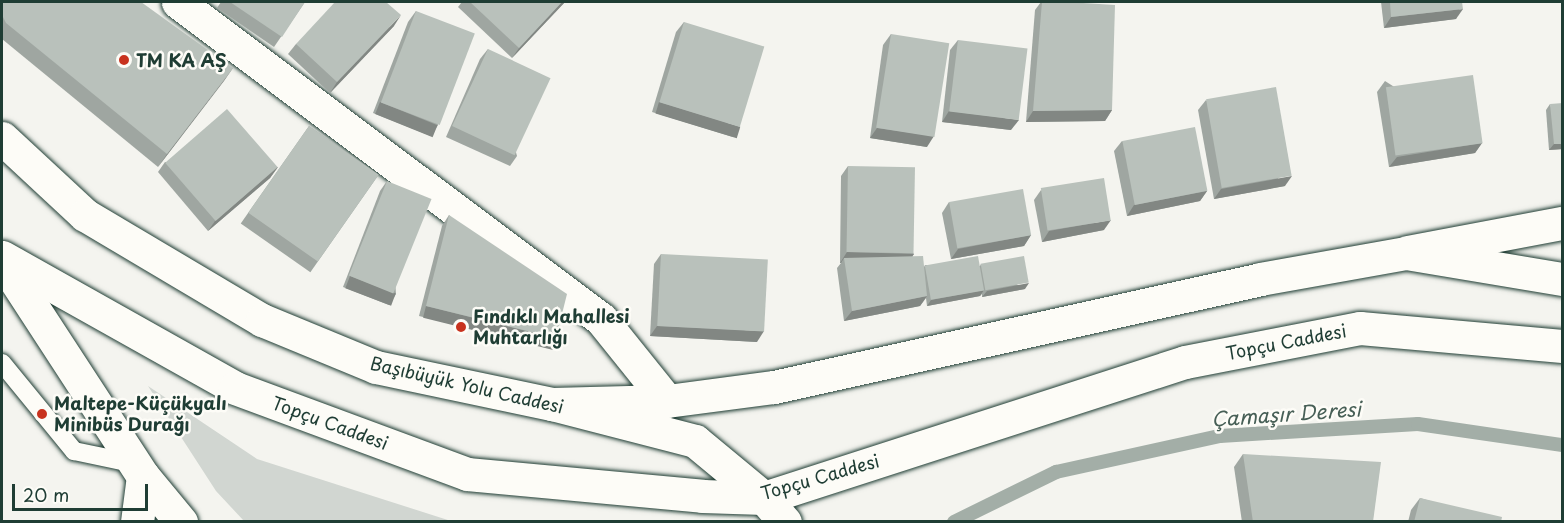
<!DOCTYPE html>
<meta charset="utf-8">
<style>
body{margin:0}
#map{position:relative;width:1564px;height:523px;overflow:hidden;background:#f4f4ef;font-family:"Playpen Sans",sans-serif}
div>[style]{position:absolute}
.green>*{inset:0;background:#d1d6d1}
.stream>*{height:14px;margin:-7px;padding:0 7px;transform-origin:7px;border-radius:7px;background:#a3aea7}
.roads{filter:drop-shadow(0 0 2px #1f3d34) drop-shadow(0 0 2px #1f3d34)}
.lane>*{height:18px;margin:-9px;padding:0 9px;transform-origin:9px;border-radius:9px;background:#fdfcf7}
.street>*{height:33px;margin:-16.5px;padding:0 16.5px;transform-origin:16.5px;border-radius:16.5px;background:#fdfcf7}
.secondary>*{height:33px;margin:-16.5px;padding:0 16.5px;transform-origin:16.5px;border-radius:16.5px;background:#fdfcf7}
.wall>*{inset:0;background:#9fa6a1;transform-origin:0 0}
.shaded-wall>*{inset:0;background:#828783;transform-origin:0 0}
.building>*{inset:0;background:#b9c1bb;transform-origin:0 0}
.dots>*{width:16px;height:16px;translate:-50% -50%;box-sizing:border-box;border:3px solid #fdfcf7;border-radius:50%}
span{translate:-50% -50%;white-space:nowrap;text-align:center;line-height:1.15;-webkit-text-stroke:5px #fdfcf7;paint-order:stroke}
.poi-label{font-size:18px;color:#1f3d34;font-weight:700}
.left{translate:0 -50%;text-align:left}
.street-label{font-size:18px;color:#1f3d34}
.water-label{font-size:20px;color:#475f56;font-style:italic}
.frame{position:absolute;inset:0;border:3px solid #1f3d34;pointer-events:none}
.scale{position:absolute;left:12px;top:484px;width:136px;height:27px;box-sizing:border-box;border:3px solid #1f3d34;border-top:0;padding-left:8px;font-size:18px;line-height:21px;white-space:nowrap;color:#1f3d34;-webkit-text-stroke:4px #fdfcf7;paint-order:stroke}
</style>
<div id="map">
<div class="green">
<i style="clip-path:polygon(148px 386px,257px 459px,451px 521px,244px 521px,216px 491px)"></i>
</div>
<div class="stream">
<i style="left:954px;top:522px;width:114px;rotate:-26.1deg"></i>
<i style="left:1056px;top:472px;width:168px;rotate:-12.4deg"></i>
<i style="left:1220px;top:436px;width:198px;rotate:-3.5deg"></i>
<i style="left:1418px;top:424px;width:146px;rotate:8.3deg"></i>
</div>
<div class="roads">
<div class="lane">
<i style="left:2px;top:363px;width:114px;rotate:50.7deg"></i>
<i style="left:74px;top:451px;width:63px;rotate:11.8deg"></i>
</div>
<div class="street">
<i style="left:178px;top:2px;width:529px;rotate:36.85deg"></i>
<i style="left:601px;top:319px;width:105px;rotate:51.2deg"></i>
<i style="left:1408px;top:252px;width:157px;rotate:-10.7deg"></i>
<i style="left:137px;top:522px;width:46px;rotate:-82.6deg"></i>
</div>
<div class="secondary">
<i style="left:2px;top:138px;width:113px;rotate:42.9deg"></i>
<i style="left:85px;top:215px;width:206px;rotate:30.7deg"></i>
<i style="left:262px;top:320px;width:123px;rotate:22.4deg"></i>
<i style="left:376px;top:367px;width:180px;rotate:11.9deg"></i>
<i style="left:552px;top:404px;width:148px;rotate:14.5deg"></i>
<i style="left:695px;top:441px;width:89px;rotate:39.6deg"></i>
<i style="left:764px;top:498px;width:32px;rotate:49deg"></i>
<i style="left:2px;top:257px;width:267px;rotate:29.3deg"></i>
<i style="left:235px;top:388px;width:247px;rotate:20.3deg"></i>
<i style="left:467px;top:474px;width:236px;rotate:5.3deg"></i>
<i style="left:702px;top:496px;width:62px;rotate:1.8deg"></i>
<i style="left:764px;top:498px;width:442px;rotate:-17.9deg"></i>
<i style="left:1185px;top:362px;width:178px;rotate:-11deg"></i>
<i style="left:1360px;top:328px;width:203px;rotate:5.1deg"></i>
<i style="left:2px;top:260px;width:258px;rotate:56.9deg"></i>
<i style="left:143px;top:476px;width:60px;rotate:50.4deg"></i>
<i style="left:552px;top:404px;width:115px;rotate:-1.5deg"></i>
<i style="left:667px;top:401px;width:108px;rotate:-7.5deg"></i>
<i style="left:774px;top:387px;width:498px;rotate:-12.5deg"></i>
<i style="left:1260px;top:279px;width:148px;rotate:-10.1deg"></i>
<i style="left:1406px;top:253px;width:158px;rotate:9.5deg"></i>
</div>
</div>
<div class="wall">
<i style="clip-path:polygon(2px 2px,233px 68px,158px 167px,2px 39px)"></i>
<i style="clip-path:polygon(221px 2px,305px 2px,274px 47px,217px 8px)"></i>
<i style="clip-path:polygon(462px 2px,565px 2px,512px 58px,458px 7px)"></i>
<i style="clip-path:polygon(1041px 2px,1067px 2px,1112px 110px,1105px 121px,1026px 122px,1035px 10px)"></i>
<i style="clip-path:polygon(1381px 2px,1462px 2px,1456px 19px,1384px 28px)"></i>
<i style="clip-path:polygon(416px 11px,438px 125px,431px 136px,373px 113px,408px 22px)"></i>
<i style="clip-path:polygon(684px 22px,733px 137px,652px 112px,676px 32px)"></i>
<i style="clip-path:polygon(394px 26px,330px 93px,288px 54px,296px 44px)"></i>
<i style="clip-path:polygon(891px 34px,927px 147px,870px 138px,883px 45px)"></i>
<i style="clip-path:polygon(958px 40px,1011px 130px,942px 122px,950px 50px)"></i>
<i style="clip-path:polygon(488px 49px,517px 156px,510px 166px,446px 137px,480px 59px)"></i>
<i style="clip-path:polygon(1385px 81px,1482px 143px,1475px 153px,1389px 167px,1377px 92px)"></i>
<i style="clip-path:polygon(1206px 100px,1285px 186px,1214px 199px,1198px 110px)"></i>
<i style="clip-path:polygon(1550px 104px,1563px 149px,1549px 150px,1546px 110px)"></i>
<i style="left:309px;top:126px;width:85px;height:119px;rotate:35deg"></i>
<i style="clip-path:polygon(1122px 141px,1207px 191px,1200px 201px,1127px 216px,1114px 151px)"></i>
<i style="clip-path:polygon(165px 162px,278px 167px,270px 178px,208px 231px,158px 172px)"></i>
<i style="clip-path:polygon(848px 166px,914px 254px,912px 256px,924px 267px,925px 265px,980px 266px,981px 264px,1025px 289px,982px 297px,982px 294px,980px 296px,927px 306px,926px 298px,920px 306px,844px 321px,837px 268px,841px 263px,840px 263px,841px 176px)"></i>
<i style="clip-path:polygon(387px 181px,396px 294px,389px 305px,343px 287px,380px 191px)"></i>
<i style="clip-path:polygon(1041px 190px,1104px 230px,1042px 242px,1034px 200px)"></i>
<i style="clip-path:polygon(949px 202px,1031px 235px,1024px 246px,951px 259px,942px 213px)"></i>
<i style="clip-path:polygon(449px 215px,556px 338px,548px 348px,419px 316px,442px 226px)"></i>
<i style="clip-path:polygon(661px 254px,757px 342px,650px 336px,654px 264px)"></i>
<i style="clip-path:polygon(1243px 454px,1373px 522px,1242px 522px,1234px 467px)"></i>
<i style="clip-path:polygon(1420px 498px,1501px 522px,1408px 522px,1411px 510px)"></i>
</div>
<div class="shaded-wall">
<i style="clip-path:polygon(562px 2px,565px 2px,512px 58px,519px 48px)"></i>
<i style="clip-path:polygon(1463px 9px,1456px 19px,1384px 28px,1391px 17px)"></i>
<i style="clip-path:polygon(401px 15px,394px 26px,330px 93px,337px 82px)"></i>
<i style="clip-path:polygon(233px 68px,224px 81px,158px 167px,167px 154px)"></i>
<i style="left:380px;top:102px;width:62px;height:13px;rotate:22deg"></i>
<i style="left:659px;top:102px;width:85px;height:12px;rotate:17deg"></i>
<i style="clip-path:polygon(1112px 110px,1105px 121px,1026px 122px,1033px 111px)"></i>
<i style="clip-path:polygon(949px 111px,1019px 120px,1011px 130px,942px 122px)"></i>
<i style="clip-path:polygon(877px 128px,934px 136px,927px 147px,870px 138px)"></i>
<i style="clip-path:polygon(1482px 143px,1475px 153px,1389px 167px,1397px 157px)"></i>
<i style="clip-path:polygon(1554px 144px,1563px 144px,1563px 149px,1549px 150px)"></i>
<i style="clip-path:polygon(278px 167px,270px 178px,208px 231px,215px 221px)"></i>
<i style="clip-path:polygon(1292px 176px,1285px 186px,1214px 199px,1221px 189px)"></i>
<i style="clip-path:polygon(1207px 191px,1200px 201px,1127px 216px,1134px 205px)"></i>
<i style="clip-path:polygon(1111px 220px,1104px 230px,1042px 242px,1049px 231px)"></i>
<i style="clip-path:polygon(1031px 235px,1024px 246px,951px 259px,958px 249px)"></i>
<i style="clip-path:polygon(847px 252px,914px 254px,907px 264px,844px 258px,841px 263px,840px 263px)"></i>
<i style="left:350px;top:276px;width:49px;height:13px;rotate:21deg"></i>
<i style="clip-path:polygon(1029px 283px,1025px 289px,982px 297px,987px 291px)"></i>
<i style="clip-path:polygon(984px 290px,980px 296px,927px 306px,931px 300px)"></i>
<i style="clip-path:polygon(927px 296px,920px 306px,844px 321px,852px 311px)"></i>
<i style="left:426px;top:306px;width:134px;height:12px;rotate:14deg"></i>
<i style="clip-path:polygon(657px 326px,764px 331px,757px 342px,650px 336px)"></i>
</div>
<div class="building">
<i style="clip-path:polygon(2px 2px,141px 2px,233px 68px,167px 154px,6px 23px,2px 15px)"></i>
<i style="clip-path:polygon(230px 2px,305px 2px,282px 37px)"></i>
<i style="clip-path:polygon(335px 2px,386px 2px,401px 15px,337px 82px,296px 44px)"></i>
<i style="clip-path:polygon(470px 2px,562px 2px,519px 48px)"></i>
<i style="clip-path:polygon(1042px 2px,1067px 2px,1115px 5px,1112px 110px,1033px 111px)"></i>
<i style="clip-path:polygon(1390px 2px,1462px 2px,1463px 9px,1391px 17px)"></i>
<i style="left:416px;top:11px;width:63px;height:98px;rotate:21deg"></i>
<i style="left:684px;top:22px;width:84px;height:84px;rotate:17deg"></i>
<i style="left:891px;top:34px;width:59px;height:95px;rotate:9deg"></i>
<i style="left:958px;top:40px;width:70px;height:72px;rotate:7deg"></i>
<i style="left:488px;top:49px;width:69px;height:85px;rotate:25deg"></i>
<i style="left:1473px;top:75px;width:69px;height:88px;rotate:82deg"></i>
<i style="left:1276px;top:87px;width:90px;height:71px;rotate:80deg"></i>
<i style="clip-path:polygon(1563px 103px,1563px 144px,1554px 144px,1550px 104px)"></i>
<i style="left:227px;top:109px;width:77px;height:82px;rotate:49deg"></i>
<i style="left:309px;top:126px;width:85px;height:106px;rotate:35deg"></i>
<i style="left:1195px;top:127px;width:65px;height:74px;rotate:79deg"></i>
<i style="left:848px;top:166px;width:67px;height:86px;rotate:1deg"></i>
<i style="left:1104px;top:178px;width:43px;height:64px;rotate:81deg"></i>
<i style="left:387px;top:181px;width:48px;height:102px;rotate:22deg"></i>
<i style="left:1023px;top:189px;width:47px;height:75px;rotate:80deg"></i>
<i style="clip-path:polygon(449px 215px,567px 294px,556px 338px,426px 306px)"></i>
<i style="left:661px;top:254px;width:107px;height:72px;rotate:3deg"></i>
<i style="clip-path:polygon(923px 256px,927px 296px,852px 311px,844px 258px)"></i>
<i style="left:978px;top:256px;width:35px;height:54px;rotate:80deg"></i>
<i style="left:1024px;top:256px;width:27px;height:44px;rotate:80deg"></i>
<i style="clip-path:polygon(1243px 454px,1381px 462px,1373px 522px,1253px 522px)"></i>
<i style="clip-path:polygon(1420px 498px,1502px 517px,1501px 522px,1414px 522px)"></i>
</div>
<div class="dots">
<i style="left:124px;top:60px;background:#c8321e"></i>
<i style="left:461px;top:327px;background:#c8321e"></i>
<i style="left:42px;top:414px;background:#c8321e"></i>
</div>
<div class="poi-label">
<span class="left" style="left:136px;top:60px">TM KA AŞ</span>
<span class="left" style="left:473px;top:327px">Fındıklı Mahallesi<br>Muhtarlığı</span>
<span class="left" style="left:54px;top:414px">Maltepe-Küçükyalı<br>Minibüs Durağı</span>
</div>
<div class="street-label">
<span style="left:1286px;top:342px;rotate:-11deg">Topçu Caddesi</span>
<span style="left:467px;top:385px;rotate:13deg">Başıbüyük Yolu Caddesi</span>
<span style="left:330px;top:423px;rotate:20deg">Topçu Caddesi</span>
<span style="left:820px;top:477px;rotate:-16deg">Topçu Caddesi</span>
</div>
<div class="water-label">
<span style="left:1286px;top:414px;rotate:-4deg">Çamaşır Deresi</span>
</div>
<div class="frame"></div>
<div class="scale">20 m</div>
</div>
